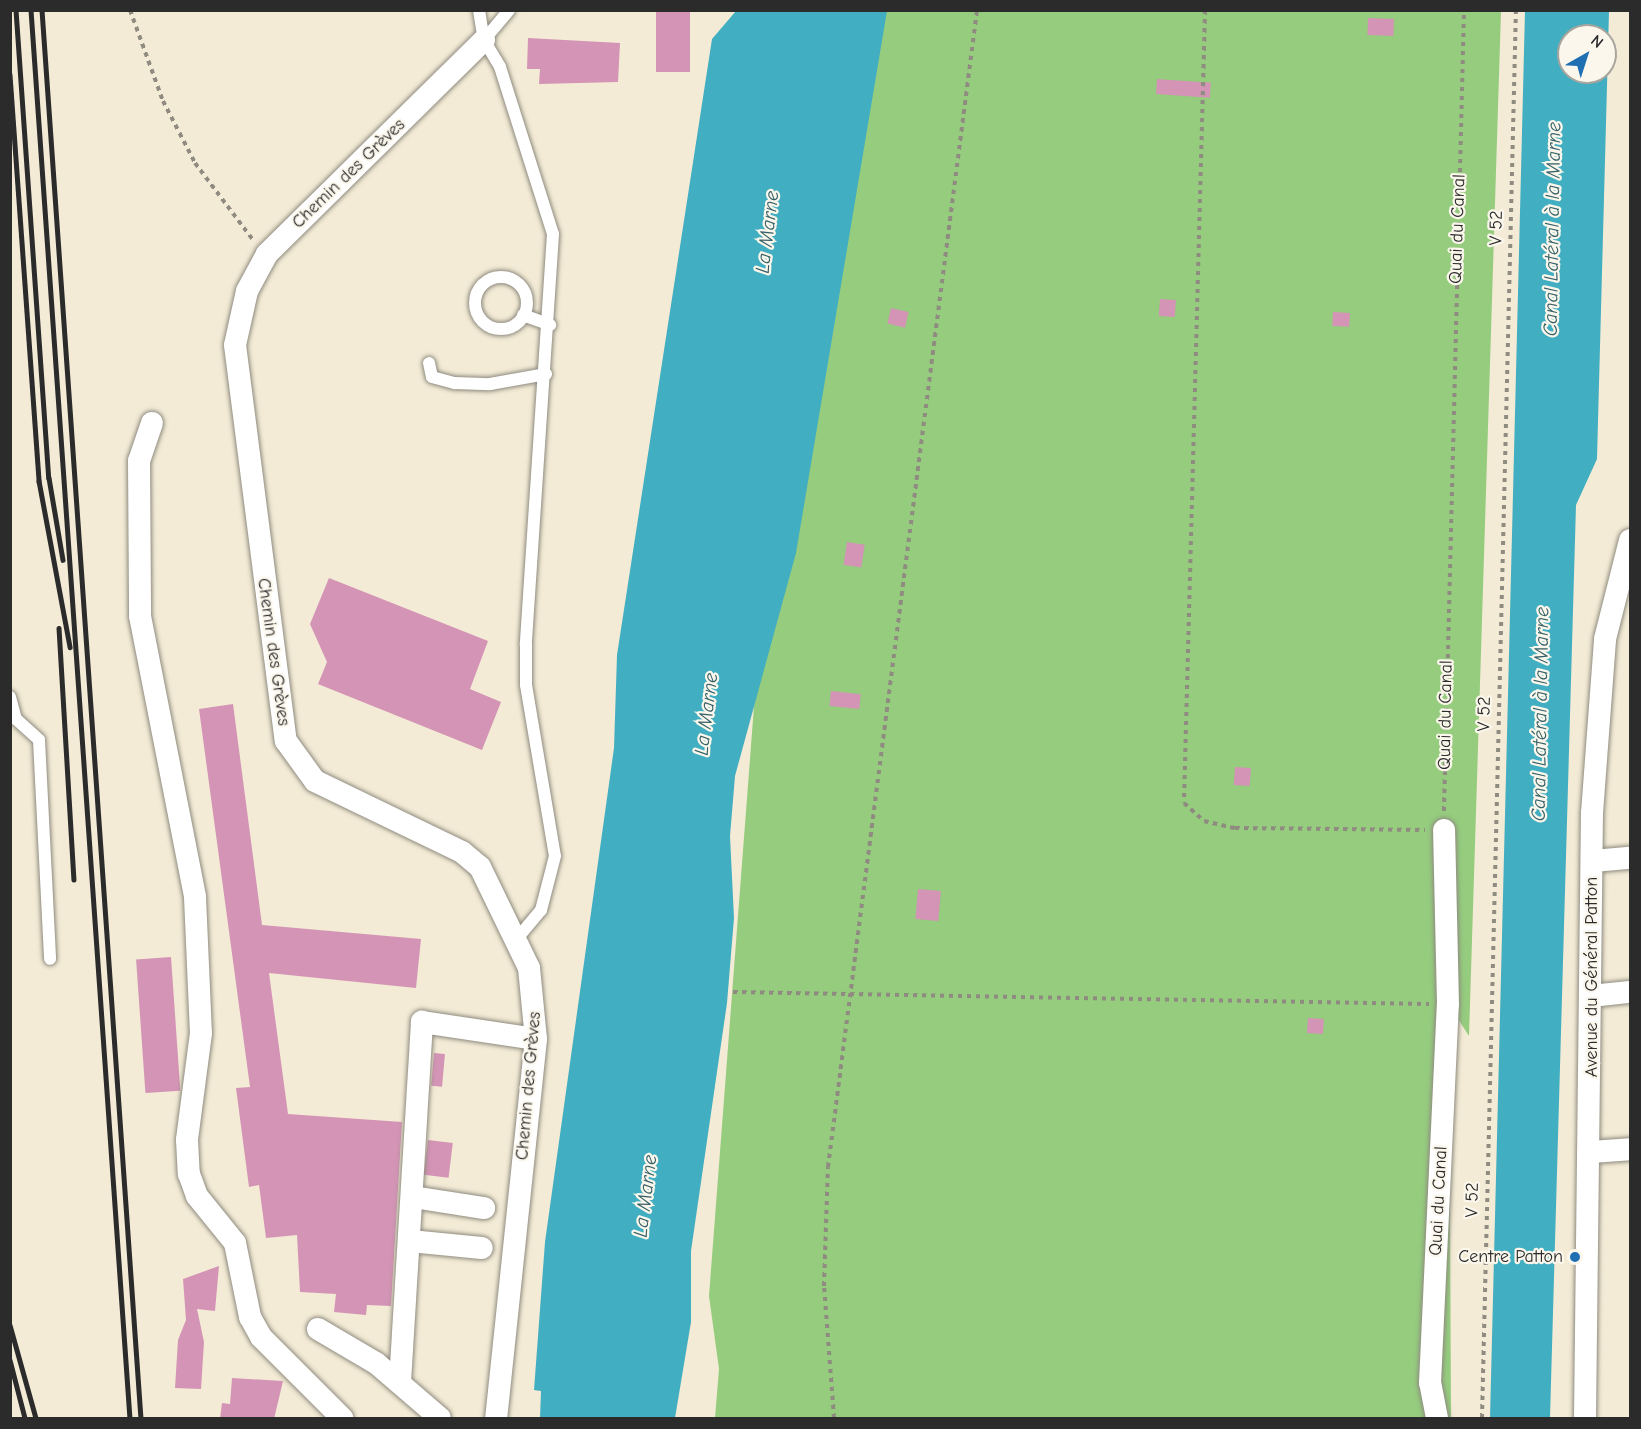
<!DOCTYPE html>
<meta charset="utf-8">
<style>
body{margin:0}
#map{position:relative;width:1641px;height:1429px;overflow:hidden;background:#f3ebd5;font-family:"Comic Neue",sans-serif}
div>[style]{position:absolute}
.green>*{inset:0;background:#95cc7e}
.water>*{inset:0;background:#42aec1}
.building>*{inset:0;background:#d494b5;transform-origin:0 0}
.path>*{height:4px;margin-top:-2px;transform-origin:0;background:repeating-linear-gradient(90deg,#8f8b80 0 4.5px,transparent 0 9px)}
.roads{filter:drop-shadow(0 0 2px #8f8b80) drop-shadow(0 0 2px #8f8b80)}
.service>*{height:12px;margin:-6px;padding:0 6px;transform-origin:6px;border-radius:6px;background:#fff}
.service>.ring{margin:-6px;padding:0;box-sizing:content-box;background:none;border:12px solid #fff;border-radius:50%}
.minor>*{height:22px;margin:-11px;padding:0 11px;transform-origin:11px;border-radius:11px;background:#fff}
.rail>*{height:4.5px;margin:-2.25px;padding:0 2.25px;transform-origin:2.25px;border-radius:2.25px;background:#2b2b2b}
.dots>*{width:16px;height:16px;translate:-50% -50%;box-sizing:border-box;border:3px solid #fbf7ec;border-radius:50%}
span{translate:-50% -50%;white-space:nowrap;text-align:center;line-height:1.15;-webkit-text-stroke:4.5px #fbf7ec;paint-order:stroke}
.street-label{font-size:18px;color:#2b2b2b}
.poi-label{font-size:18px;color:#2b2b2b}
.right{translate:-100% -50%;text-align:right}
.water-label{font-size:20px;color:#345f67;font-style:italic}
.frame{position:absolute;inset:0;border:12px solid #2b2b2b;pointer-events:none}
.north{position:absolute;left:1557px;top:24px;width:60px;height:60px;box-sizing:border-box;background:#fbf7ec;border:2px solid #a8a59f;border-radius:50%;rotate:39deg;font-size:16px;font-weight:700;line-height:24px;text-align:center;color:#2b2b2b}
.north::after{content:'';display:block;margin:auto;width:21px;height:27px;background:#1f6fb2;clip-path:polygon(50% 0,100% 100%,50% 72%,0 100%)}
</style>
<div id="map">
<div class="green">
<i style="clip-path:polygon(876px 11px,1501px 11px,1469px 1036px,1449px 1005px,1451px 1418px,715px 1418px,719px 1369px,709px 1296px,757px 667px)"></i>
</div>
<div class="water">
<i style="clip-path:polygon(736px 11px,887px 11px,796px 553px,735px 776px,730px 836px,734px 918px,727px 1003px,691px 1251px,691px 1322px,675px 1418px,540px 1418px,541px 1391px,534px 1390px,545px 1242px,614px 748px,617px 655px,712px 39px)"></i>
<i style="clip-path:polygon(evenodd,1525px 11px,1609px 11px,1597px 459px,1576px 505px,1550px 1418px,1490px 1418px,1525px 11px,1569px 36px,1605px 36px,1605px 72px,1569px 72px,1569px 36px)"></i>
</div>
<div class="building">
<i style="left:656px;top:10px;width:34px;height:62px"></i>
<i style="left:1368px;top:18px;width:26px;height:17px;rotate:2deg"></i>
<i style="clip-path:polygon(528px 38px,620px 43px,618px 82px,539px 84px,540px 69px,527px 69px)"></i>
<i style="left:1157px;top:79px;width:54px;height:15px;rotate:4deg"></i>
<i style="left:1160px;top:299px;width:16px;height:17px;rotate:4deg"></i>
<i style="left:891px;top:308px;width:18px;height:16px;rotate:13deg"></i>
<i style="left:1333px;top:312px;width:17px;height:14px;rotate:3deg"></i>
<i style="left:847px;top:542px;width:18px;height:23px;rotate:9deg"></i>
<i style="clip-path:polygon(329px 578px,488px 641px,470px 689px,501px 702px,482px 750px,318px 684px,327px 662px,310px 624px)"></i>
<i style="left:831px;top:691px;width:30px;height:15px;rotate:6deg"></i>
<i style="clip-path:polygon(233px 704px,262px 925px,421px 939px,416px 988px,269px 973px,288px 1114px,402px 1122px,391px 1306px,367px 1305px,366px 1315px,334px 1312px,336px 1294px,300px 1292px,297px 1235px,266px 1238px,259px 1185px,249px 1187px,236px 1088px,250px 1087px,199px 709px)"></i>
<i style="left:1235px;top:767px;width:16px;height:18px;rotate:4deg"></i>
<i style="left:918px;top:889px;width:23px;height:30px;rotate:5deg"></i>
<i style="left:171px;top:957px;width:134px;height:35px;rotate:86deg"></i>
<i style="left:1308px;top:1018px;width:16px;height:15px;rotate:4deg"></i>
<i style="left:434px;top:1053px;width:11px;height:33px;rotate:5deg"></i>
<i style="left:428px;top:1140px;width:25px;height:35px;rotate:7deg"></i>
<i style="clip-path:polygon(219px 1266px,215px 1311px,197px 1309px,204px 1342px,201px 1389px,175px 1388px,178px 1340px,186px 1320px,183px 1279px)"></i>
<i style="clip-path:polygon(232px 1378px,283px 1381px,274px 1419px,220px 1419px,222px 1403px,230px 1404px)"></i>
</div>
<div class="path">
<i style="left:130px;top:10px;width:97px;rotate:70.1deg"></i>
<i style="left:163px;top:101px;width:70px;rotate:62.7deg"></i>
<i style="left:195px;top:163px;width:96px;rotate:53deg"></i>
<i style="left:1205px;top:10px;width:793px;rotate:91.52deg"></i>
<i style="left:1184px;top:803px;width:27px;rotate:42deg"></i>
<i style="left:1204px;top:821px;width:32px;rotate:13deg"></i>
<i style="left:1235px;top:828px;width:190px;rotate:0.6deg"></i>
<i style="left:1444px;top:811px;width:801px;rotate:-88.57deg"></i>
<i style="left:733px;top:992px;width:696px;rotate:0.99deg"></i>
<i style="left:834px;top:1418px;width:132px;rotate:-94.3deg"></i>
<i style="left:824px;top:1286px;width:119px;rotate:-88.1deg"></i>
<i style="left:828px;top:1167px;width:1167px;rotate:-82.66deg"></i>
<i style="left:1482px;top:1418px;width:1408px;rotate:-88.62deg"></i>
</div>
<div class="roads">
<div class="service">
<i style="left:479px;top:10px;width:30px;rotate:81deg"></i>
<i style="left:484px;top:40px;width:31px;rotate:59deg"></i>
<i style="left:500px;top:67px;width:175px;rotate:72.4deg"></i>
<i style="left:553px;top:234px;width:412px;rotate:93.8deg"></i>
<i style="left:526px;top:645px;width:40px;rotate:90deg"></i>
<i style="left:526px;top:685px;width:173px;rotate:80.4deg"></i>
<i style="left:555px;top:856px;width:56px;rotate:104.5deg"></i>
<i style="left:541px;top:910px;width:38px;rotate:130deg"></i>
<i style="left:484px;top:40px;width:39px;rotate:-50deg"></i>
<i class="ring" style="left:475px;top:277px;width:40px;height:40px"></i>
<i style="left:523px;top:315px;width:29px;rotate:20deg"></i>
<i style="left:429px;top:363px;width:14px;rotate:78deg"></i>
<i style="left:432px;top:377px;width:24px;rotate:15deg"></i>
<i style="left:455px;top:383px;width:35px;rotate:2deg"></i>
<i style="left:490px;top:384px;width:57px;rotate:-10.1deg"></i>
<i style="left:10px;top:697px;width:23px;rotate:75deg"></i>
<i style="left:16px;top:719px;width:31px;rotate:42deg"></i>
<i style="left:39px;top:740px;width:219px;rotate:87.1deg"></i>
</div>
<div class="minor">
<i style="left:484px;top:40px;width:305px;rotate:135.4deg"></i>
<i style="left:267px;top:254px;width:42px;rotate:118.4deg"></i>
<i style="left:247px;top:291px;width:55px;rotate:102.5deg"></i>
<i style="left:235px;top:345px;width:399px;rotate:82.7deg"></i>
<i style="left:286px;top:741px;width:49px;rotate:54.1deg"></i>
<i style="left:315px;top:781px;width:163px;rotate:25.8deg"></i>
<i style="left:462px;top:852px;width:23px;rotate:40deg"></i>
<i style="left:480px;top:867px;width:112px;rotate:64.1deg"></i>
<i style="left:529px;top:968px;width:71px;rotate:84.4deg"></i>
<i style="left:536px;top:1039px;width:381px;rotate:96deg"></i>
<i style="left:152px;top:423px;width:40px;rotate:108.9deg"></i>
<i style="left:139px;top:461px;width:155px;rotate:89.6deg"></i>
<i style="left:140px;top:616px;width:286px;rotate:78.9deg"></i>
<i style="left:195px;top:897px;width:136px;rotate:87.5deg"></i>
<i style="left:201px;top:1033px;width:108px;rotate:97.5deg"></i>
<i style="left:187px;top:1140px;width:34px;rotate:87deg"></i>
<i style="left:189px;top:1174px;width:23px;rotate:70deg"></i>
<i style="left:197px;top:1196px;width:60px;rotate:51deg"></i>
<i style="left:235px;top:1243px;width:76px;rotate:78.5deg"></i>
<i style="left:250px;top:1317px;width:23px;rotate:61deg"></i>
<i style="left:261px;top:1337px;width:115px;rotate:45deg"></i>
<i style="left:1593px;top:861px;width:37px;rotate:-5deg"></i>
<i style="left:1591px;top:996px;width:39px;rotate:-6deg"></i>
<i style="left:1591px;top:1152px;width:39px;rotate:-4deg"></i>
<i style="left:413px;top:1197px;width:72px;rotate:8.8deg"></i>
<i style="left:410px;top:1241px;width:72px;rotate:5.6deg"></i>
<i style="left:318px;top:1329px;width:67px;rotate:30.4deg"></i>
<i style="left:376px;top:1363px;width:84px;rotate:40.7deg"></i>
<i style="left:400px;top:1382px;width:361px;rotate:-86.5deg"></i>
<i style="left:422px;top:1022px;width:115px;rotate:8.5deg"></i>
<i style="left:1437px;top:1418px;width:36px;rotate:-101deg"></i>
<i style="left:1430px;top:1383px;width:379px;rotate:-87.3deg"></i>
<i style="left:1448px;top:1004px;width:174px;rotate:-91.3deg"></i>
<i style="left:1585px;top:1418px;width:605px;rotate:-89.34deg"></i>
<i style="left:1592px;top:813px;width:174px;rotate:-85.7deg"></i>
<i style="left:1605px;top:639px;width:102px;rotate:-75.8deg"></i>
</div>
</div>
<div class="rail">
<i style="left:16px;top:10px;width:469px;rotate:86deg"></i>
<i style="left:49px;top:478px;width:83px;rotate:80.3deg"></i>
<i style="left:31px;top:10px;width:1411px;rotate:85.98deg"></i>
<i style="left:42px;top:10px;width:1411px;rotate:85.98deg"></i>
<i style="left:10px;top:75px;width:407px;rotate:85.9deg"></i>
<i style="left:39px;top:481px;width:169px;rotate:79.4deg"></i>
<i style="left:59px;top:628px;width:252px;rotate:86.6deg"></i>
<i style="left:10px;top:1325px;width:97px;rotate:74.4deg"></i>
<i style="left:10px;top:1360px;width:60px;rotate:75.5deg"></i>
</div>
<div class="dots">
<i style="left:1575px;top:1257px;background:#1f6fb2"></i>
</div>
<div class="street-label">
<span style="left:349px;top:174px;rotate:-44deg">Chemin des Grèves</span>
<span style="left:1497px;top:228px;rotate:-89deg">V 52</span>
<span style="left:1458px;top:229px;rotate:-88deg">Quai du Canal</span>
<span style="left:273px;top:652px;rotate:82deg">Chemin des Grèves</span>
<span style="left:1485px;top:714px;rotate:-89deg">V 52</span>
<span style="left:1446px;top:715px;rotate:-89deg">Quai du Canal</span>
<span style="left:1592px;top:977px;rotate:-90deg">Avenue du Général Patton</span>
<span style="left:529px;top:1086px;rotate:-85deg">Chemin des Grèves</span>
<span style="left:1473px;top:1200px;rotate:-89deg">V 52</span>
<span style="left:1439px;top:1201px;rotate:-87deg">Quai du Canal</span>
</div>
<div class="poi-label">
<span class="right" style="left:1563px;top:1257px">Centre Patton</span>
</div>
<div class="water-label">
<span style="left:1552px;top:229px;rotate:-89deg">Canal Latéral à la Marne</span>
<span style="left:767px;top:232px;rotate:-83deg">La Marne</span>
<span style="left:706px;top:714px;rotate:-83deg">La Marne</span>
<span style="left:1540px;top:714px;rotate:-89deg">Canal Latéral à la Marne</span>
<span style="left:645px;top:1196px;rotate:-83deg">La Marne</span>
</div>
<div class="frame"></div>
<div class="north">N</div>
</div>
